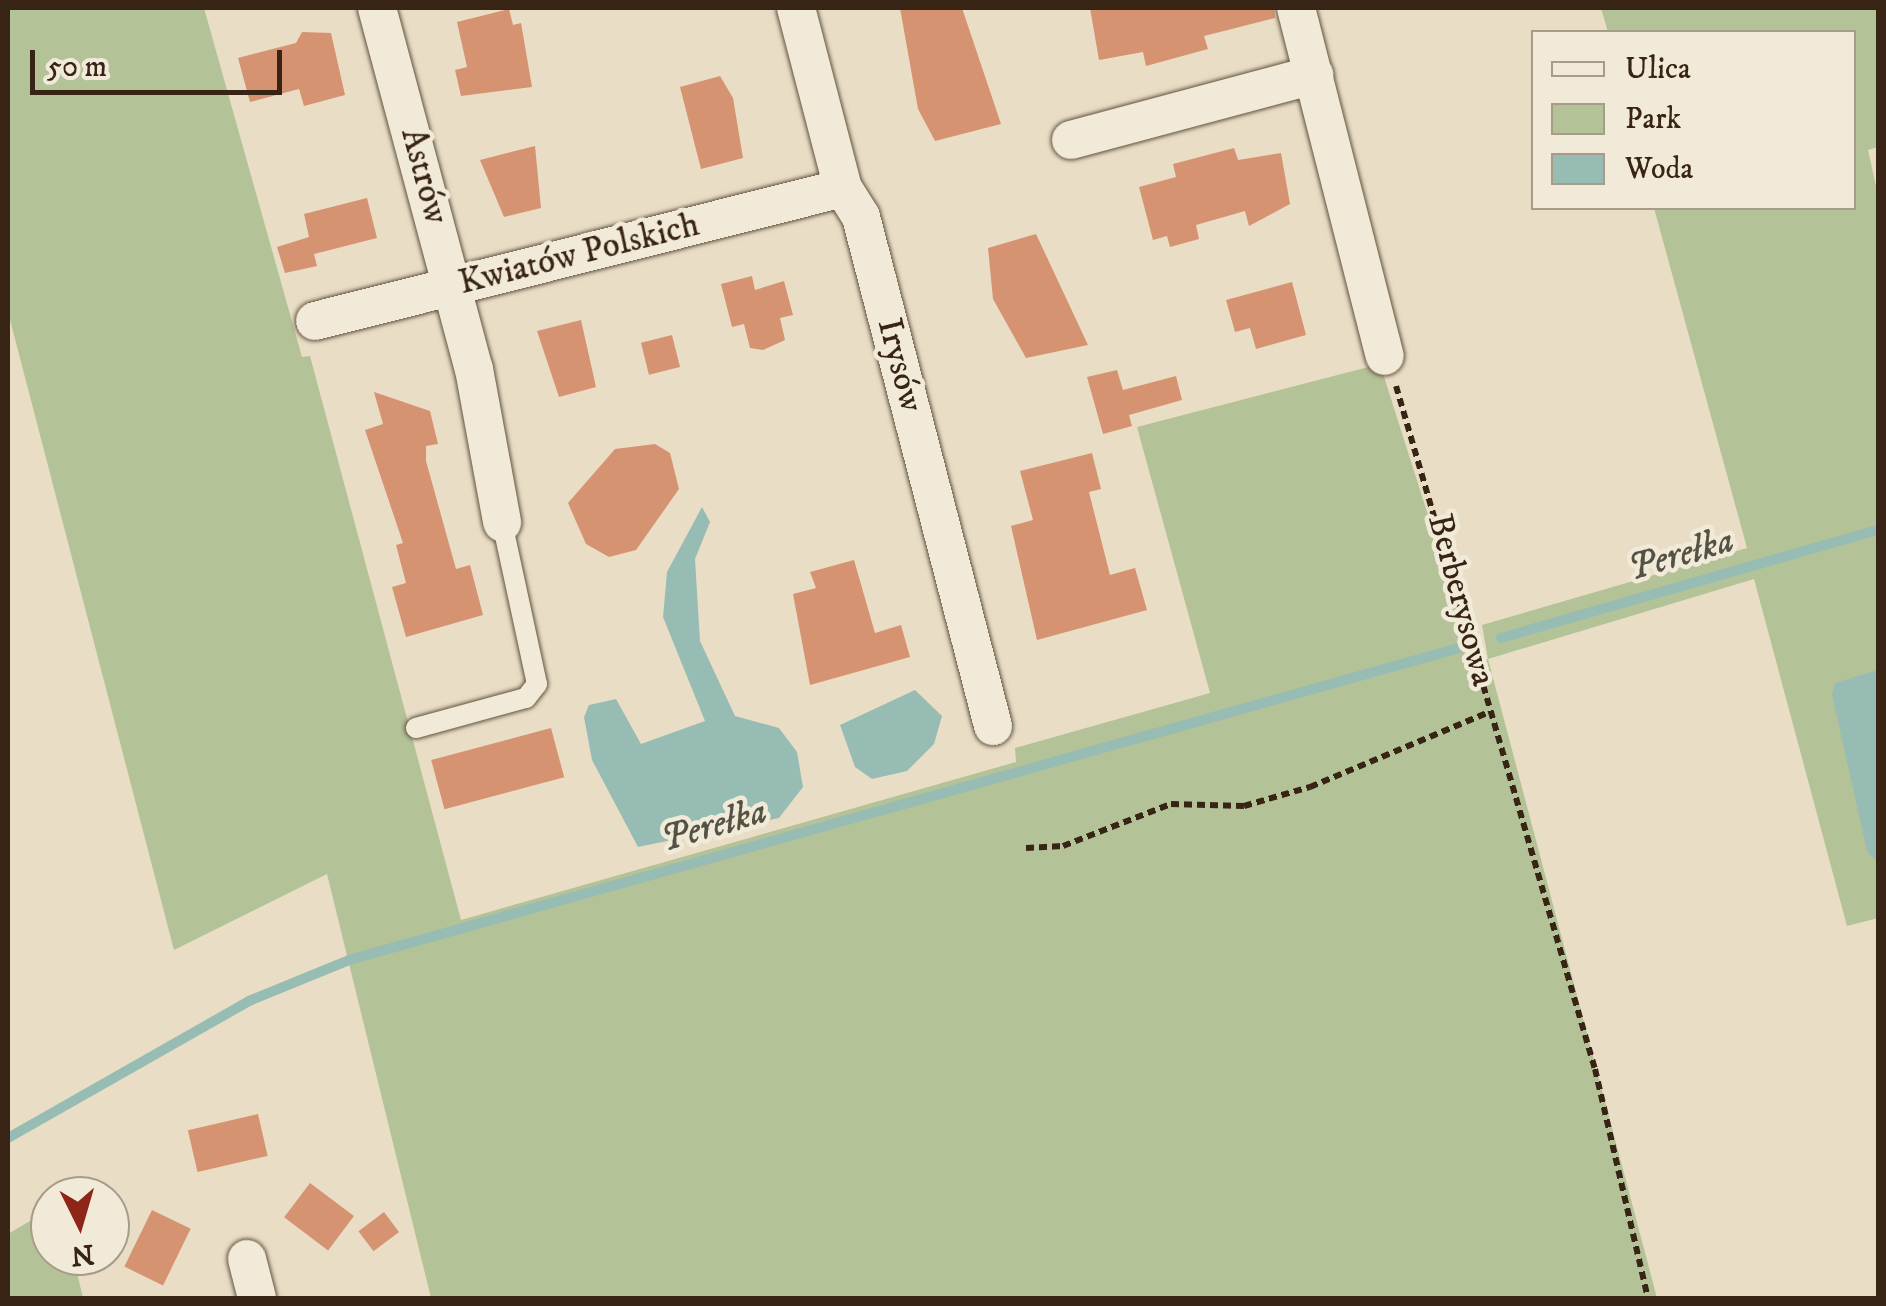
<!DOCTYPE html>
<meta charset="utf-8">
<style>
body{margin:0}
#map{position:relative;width:1886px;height:1306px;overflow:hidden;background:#e9dec5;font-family:"IM FELL DW Pica",serif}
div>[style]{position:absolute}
.green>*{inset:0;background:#b3c297}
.water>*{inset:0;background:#97bcb4}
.stream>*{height:10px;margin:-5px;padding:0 5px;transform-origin:5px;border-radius:5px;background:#97bcb4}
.building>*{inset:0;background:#d59372;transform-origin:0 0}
.path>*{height:6px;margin-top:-3px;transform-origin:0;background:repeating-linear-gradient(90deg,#382414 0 8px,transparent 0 13px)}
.roads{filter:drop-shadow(0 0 2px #645240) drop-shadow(0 0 2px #645240)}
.service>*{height:20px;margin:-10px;padding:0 10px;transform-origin:10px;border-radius:10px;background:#f1ead9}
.minor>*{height:38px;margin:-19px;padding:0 19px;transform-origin:19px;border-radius:19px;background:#f1ead9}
span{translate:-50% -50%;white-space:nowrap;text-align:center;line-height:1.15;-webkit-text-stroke:9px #f1ead9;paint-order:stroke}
.street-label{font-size:35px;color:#382414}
.water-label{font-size:38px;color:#545244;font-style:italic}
.frame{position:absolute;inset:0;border:10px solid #382414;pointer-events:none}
.legend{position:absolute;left:1531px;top:30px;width:325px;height:180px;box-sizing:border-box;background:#f1ead9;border:2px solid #a79b8a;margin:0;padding:12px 18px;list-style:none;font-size:30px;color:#382414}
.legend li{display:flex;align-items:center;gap:20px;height:50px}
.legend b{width:50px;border:2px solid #a79b8a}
.north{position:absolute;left:30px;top:1176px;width:100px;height:100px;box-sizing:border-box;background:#f1ead9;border:2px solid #a79b8a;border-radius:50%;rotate:175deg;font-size:28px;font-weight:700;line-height:40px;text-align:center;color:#382414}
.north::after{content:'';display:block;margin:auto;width:35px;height:45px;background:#8f2418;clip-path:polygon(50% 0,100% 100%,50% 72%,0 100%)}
.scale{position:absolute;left:30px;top:50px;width:252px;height:45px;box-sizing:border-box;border:5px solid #382414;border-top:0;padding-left:12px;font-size:30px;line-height:35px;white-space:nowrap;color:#382414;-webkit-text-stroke:8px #f1ead9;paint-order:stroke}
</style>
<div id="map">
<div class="green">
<i style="clip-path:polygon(8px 8px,204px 8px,302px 357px,310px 356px,461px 920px,1016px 762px,1015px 748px,1210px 693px,1137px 427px,1380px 364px,1475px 663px,1488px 659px,1482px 625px,1747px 548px,1654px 208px,1854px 208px,1854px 32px,1608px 32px,1601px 8px,1878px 8px,1878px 147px,1868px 150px,1878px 195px,1878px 918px,1847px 926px,1754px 579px,1488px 659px,1657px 1298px,431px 1298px,327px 874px,174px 950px,8px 312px)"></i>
<i style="clip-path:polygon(50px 1209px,50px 1256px,73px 1256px,83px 1298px,8px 1298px,8px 1234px)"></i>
</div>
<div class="water">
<i style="clip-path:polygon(702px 507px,710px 522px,695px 559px,700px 641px,735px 716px,779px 728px,797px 752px,803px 787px,779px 818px,638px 847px,592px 760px,584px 717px,589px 705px,616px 699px,641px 744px,705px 721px,663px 617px,667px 572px)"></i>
<i style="clip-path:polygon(1878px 670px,1878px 863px,1867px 851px,1832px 694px,1835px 683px)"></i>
<i style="clip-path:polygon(915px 690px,942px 716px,934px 744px,907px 771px,872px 779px,855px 767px,840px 725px)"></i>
</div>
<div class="stream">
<i style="left:1501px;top:638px;width:392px;rotate:-16deg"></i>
<i style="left:8px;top:1138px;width:277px;rotate:-29.6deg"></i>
<i style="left:249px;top:1001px;width:108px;rotate:-22.3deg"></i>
<i style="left:349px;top:960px;width:1160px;rotate:-15.7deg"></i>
</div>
<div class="building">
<i style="clip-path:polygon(900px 8px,962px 8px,1001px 124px,935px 141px,918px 109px)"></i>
<i style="clip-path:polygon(1090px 8px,1274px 8px,1275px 18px,1204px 36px,1208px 49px,1146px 66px,1143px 52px,1099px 60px)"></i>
<i style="clip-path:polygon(509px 9px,513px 25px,521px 23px,532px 87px,461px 96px,455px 70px,467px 67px,457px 22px)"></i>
<i style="clip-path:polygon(302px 32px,331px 33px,345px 95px,304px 106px,299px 89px,250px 102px,238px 58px,296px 43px)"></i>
<i style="clip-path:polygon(720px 76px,733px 98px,743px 158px,701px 169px,680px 87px)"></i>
<i style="clip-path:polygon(535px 146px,541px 208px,504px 217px,480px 160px)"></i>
<i style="clip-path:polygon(1234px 148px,1238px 160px,1281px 153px,1290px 204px,1249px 226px,1245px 211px,1196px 225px,1199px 239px,1170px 247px,1167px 236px,1153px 240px,1139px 187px,1176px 177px,1173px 164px)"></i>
<i style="clip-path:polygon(367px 198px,377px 238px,314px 254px,317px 266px,285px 273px,277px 247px,309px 237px,304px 214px)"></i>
<i style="clip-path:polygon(1036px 234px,1088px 345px,1026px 358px,993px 299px,988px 248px)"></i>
<i style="clip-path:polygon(752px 276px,755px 290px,784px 281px,793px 315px,780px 318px,785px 340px,763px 350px,750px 348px,744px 324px,732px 327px,721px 284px)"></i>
<i style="clip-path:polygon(1292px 282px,1306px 335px,1256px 349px,1250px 328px,1235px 332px,1226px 300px)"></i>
<i style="clip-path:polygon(581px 320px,596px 387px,559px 397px,537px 331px)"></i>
<i style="left:672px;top:335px;width:33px;height:32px;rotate:76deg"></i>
<i style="clip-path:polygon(1117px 370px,1123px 390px,1176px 376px,1182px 400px,1129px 415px,1132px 426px,1103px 434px,1087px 377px)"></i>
<i style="clip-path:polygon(374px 392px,430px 411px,438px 444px,426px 446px,426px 461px,456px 569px,470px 565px,483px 615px,406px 637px,392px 587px,406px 583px,396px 545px,403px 543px,365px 430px,383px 424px)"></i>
<i style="clip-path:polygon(655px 444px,670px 453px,679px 489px,636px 550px,609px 557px,586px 544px,568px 503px,615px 449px)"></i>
<i style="clip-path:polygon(1092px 453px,1101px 489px,1089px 492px,1110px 575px,1135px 568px,1147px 610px,1037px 640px,1011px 526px,1033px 520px,1020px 471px)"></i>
<i style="clip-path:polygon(854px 560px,875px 633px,901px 625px,910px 657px,810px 685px,793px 594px,816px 588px,810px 572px)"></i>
<i style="left:551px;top:728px;width:51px;height:124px;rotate:75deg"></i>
<i style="left:258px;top:1114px;width:43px;height:72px;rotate:77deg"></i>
<i style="left:310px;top:1183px;width:55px;height:43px;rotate:37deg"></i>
<i style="left:152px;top:1210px;width:43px;height:63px;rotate:26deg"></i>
<i style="left:384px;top:1212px;width:25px;height:32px;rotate:53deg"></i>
</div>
<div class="path">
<i style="left:1396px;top:386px;width:711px;rotate:73.76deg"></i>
<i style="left:1595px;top:1069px;width:235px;rotate:77deg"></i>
<i style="left:1026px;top:848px;width:37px;rotate:-3deg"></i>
<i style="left:1063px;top:846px;width:116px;rotate:-21.3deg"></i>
<i style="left:1171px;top:804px;width:73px;rotate:1.6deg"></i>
<i style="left:1244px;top:806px;width:69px;rotate:-16.1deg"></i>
<i style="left:1310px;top:787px;width:194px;rotate:-22.7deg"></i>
</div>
<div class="roads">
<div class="service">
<i style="left:416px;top:728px;width:114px;rotate:-15.3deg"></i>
<i style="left:526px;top:698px;width:18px;rotate:-52deg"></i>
<i style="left:537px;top:684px;width:166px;rotate:-102.2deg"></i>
</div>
<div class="minor">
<i style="left:377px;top:8px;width:374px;rotate:75deg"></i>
<i style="left:474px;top:369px;width:156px;rotate:79.6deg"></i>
<i style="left:796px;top:8px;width:186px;rotate:75.4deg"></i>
<i style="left:843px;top:188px;width:34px;rotate:58deg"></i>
<i style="left:861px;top:217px;width:526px;rotate:75.46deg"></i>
<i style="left:1296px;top:8px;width:359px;rotate:75.7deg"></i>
<i style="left:1071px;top:140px;width:252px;rotate:-15deg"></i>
<i style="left:315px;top:321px;width:544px;rotate:-14.14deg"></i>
<i style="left:247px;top:1259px;width:40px;rotate:75.6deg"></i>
</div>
</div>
<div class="street-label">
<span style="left:424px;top:176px;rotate:75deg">Astrów</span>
<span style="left:579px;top:254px;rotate:-14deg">Kwiatów Polskich</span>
<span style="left:900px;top:365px;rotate:75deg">Irysów</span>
<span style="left:1461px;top:600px;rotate:75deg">Berberysowa</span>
</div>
<div class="water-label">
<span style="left:1681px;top:555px;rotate:-16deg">Perełka</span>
<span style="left:714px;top:826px;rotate:-16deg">Perełka</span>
</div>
<div class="frame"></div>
<ul class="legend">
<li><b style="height:12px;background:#f1ead9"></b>Ulica</li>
<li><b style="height:28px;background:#b3c297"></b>Park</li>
<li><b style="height:28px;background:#97bcb4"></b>Woda</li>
</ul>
<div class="north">N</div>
<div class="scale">50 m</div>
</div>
